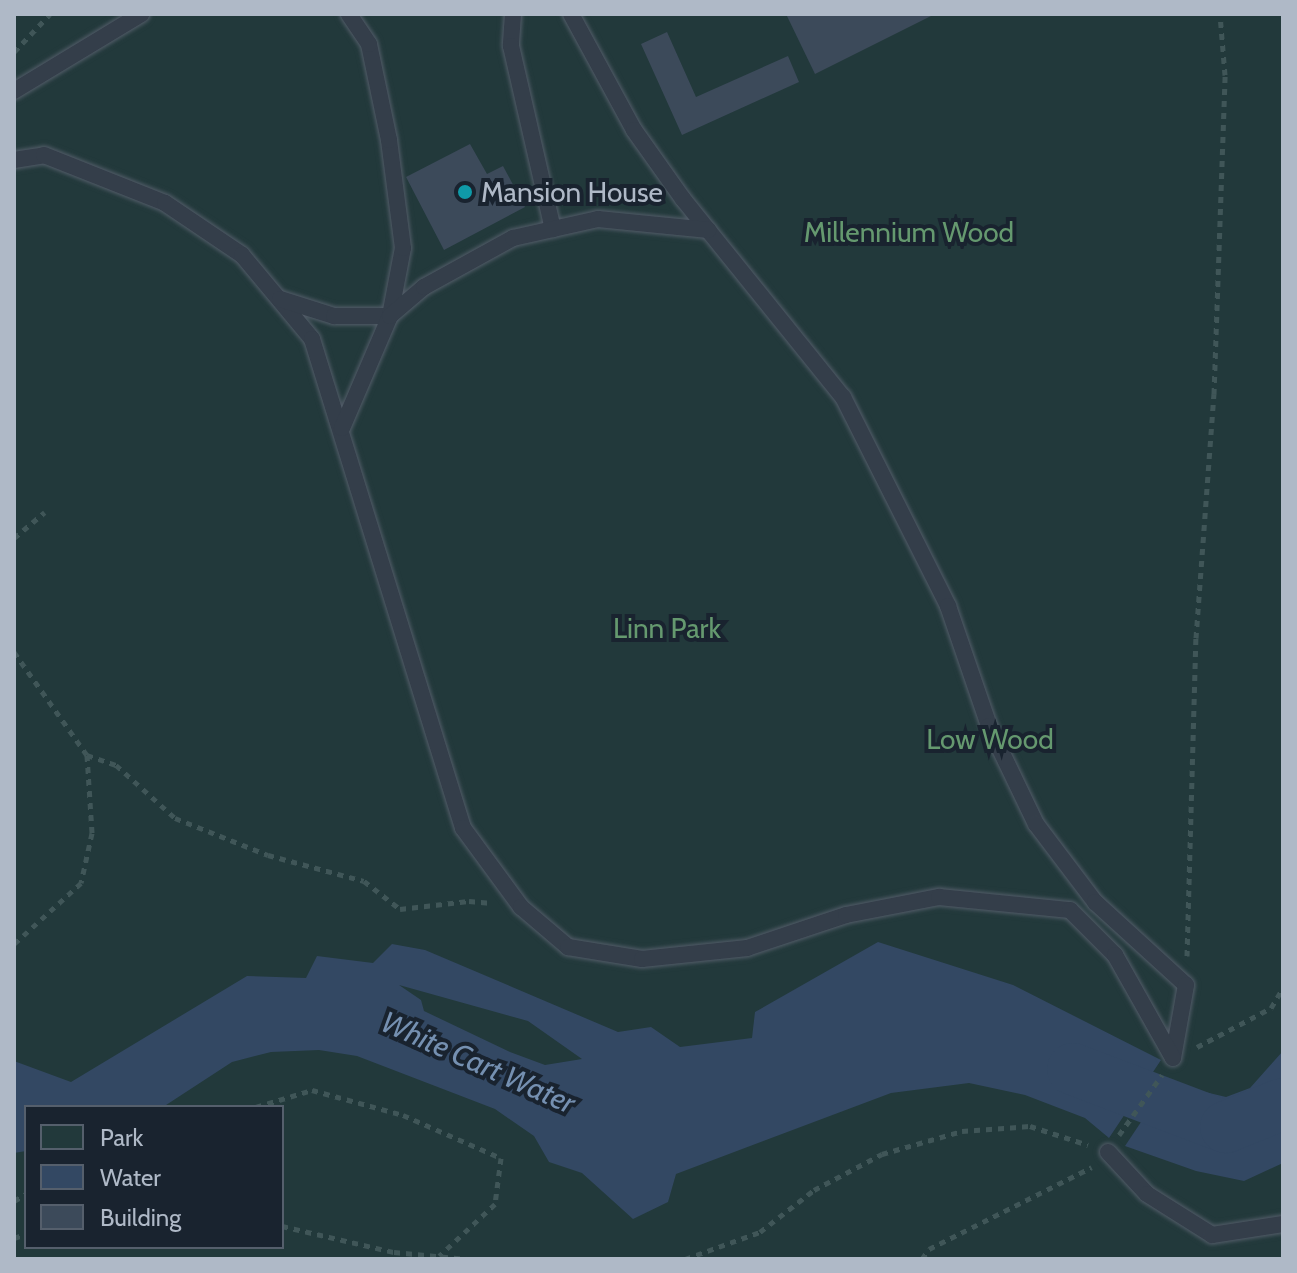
<!DOCTYPE html>
<style>
body{margin:0}
#map{position:relative;width:1297px;height:1273px;overflow:hidden;background:#202c3a;font-family:Cabin,sans-serif}
div>[style]{position:absolute}
.green>*{inset:0;background:#22393b}
.water>*{inset:0;background:#334863}
.river>*{height:52px;margin:-26px;padding:0 26px;transform-origin:26px;border-radius:26px;background:#334863}
.building>*{inset:0;background:#3c4a5a}
.path>*{height:5px;margin-top:-2.5px;transform-origin:0;background:repeating-linear-gradient(90deg,#405658 0 6px,transparent 0 12px)}
.roads{filter:drop-shadow(0 0 2px #525c68) drop-shadow(0 0 2px #525c68)}
.service>*{height:16px;margin:-8px;padding:0 8px;transform-origin:8px;border-radius:8px;background:#343e4a}
.dots>*{width:22px;height:22px;translate:-50% -50%;box-sizing:border-box;border:4px solid #19232f;border-radius:50%}
span{translate:-50% -50%;white-space:nowrap;text-align:center;line-height:1.15;-webkit-text-stroke:8px #19232f;paint-order:stroke}
.poi-label{font-size:28px;color:#afb9c7}
.left{translate:0 -50%;text-align:left}
.park-label{font-size:28px;color:#65996f}
.water-label{font-size:30px;color:#7590b1;font-style:italic}
.frame{position:absolute;inset:0;border:16px solid #afb9c7;pointer-events:none}
.legend{position:absolute;left:24px;top:1105px;width:260px;height:144px;box-sizing:border-box;background:#19232f;border:2px solid #555f6c;margin:0;padding:10px 14px;list-style:none;font-size:24px;color:#afb9c7}
.legend li{display:flex;align-items:center;gap:16px;height:40px}
.legend b{width:40px;border:2px solid #555f6c}
</style>
<div id="map">
<div class="green">
<i style="clip-path:polygon(evenodd,14px 14px,1283px 14px,1283px 1259px,14px 1259px,14px 14px,26px 1107px,282px 1107px,282px 1247px,26px 1247px,26px 1107px)"></i>
</div>
<div class="water">
<i style="clip-path:polygon(evenodd,878px 942px,1013px 985px,1161px 1060px,1109px 1138px,1085px 1118px,1025px 1095px,969px 1083px,891px 1093px,676px 1174px,668px 1202px,633px 1219px,582px 1173px,549px 1162px,534px 1136px,495px 1109px,357px 1056px,319px 1050px,271px 1052px,232px 1062px,163px 1107px,26px 1107px,26px 1151px,14px 1153px,14px 1061px,71px 1082px,247px 976px,306px 978px,317px 956px,373px 963px,392px 944px,425px 950px,618px 1032px,651px 1027px,680px 1047px,752px 1038px,755px 1012px,878px 942px,399px 985px,528px 1021px,582px 1059px,545px 1065px,510px 1052px,424px 1011px,421px 1000px,399px 985px)"></i>
<i style="clip-path:polygon(1283px 1051px,1283px 1163px,1244px 1181px,1196px 1171px,1125px 1146px,1167px 1083px,1226px 1097px,1250px 1088px)"></i>
</div>
<div class="river">
<i style="left:1073px;top:1069px;width:164px;rotate:20.8deg"></i>
<i style="left:1226px;top:1127px;width:61px;rotate:-22deg"></i>
</div>
<div class="building">
<i style="clip-path:polygon(786px 14px,935px 14px,815px 74px)"></i>
<i style="clip-path:polygon(667px 32px,696px 97px,788px 56px,799px 82px,682px 135px,641px 44px)"></i>
<i style="clip-path:polygon(470px 144px,487px 174px,503px 166px,525px 207px,444px 250px,406px 177px)"></i>
</div>
<div class="path">
<i style="left:14px;top:52px;width:52px;rotate:-46.5deg"></i>
<i style="left:14px;top:538px;width:40px;rotate:-40deg"></i>
<i style="left:14px;top:652px;width:126px;rotate:54.7deg"></i>
<i style="left:87px;top:755px;width:78px;rotate:86.3deg"></i>
<i style="left:92px;top:833px;width:51px;rotate:102.4deg"></i>
<i style="left:81px;top:883px;width:91px;rotate:137.7deg"></i>
<i style="left:87px;top:755px;width:31px;rotate:19deg"></i>
<i style="left:116px;top:765px;width:79px;rotate:41.9deg"></i>
<i style="left:175px;top:818px;width:100px;rotate:21.7deg"></i>
<i style="left:268px;top:855px;width:99px;rotate:15.2deg"></i>
<i style="left:364px;top:881px;width:46px;rotate:37.9deg"></i>
<i style="left:400px;top:909px;width:69px;rotate:-6.6deg"></i>
<i style="left:469px;top:901px;width:23px;rotate:5deg"></i>
<i style="left:1187px;top:956px;width:318px;rotate:-88.4deg"></i>
<i style="left:1196px;top:638px;width:245px;rotate:-85.8deg"></i>
<i style="left:1214px;top:394px;width:319px;rotate:-88deg"></i>
<i style="left:1225px;top:75px;width:61px;rotate:-94.7deg"></i>
<i style="left:1197px;top:1047px;width:84px;rotate:-27.8deg"></i>
<i style="left:1271px;top:1008px;width:23px;rotate:-59deg"></i>
<i style="left:256px;top:1107px;width:59px;rotate:-16.9deg"></i>
<i style="left:312px;top:1090px;width:94px;rotate:15.4deg"></i>
<i style="left:403px;top:1115px;width:107px;rotate:23.7deg"></i>
<i style="left:501px;top:1158px;width:46px;rotate:97.4deg"></i>
<i style="left:495px;top:1204px;width:76px;rotate:137.1deg"></i>
<i style="left:1119px;top:1135px;width:74px;rotate:-54.4deg"></i>
<i style="left:14px;top:1201px;width:14px;rotate:-30deg"></i>
<i style="left:282px;top:1226px;width:115px;rotate:13.1deg"></i>
<i style="left:394px;top:1252px;width:73px;rotate:5.5deg"></i>
<i style="left:14px;top:1238px;width:13px;rotate:-18deg"></i>
<i style="left:685px;top:1259px;width:80px;rotate:-19.8deg"></i>
<i style="left:760px;top:1232px;width:68px;rotate:-37.9deg"></i>
<i style="left:814px;top:1190px;width:77px;rotate:-27.9deg"></i>
<i style="left:882px;top:1154px;width:83px;rotate:-16deg"></i>
<i style="left:962px;top:1131px;width:68px;rotate:-4.2deg"></i>
<i style="left:1030px;top:1126px;width:61px;rotate:18.1deg"></i>
<i style="left:922px;top:1259px;width:12px;rotate:-55deg"></i>
<i style="left:929px;top:1249px;width:182px;rotate:-26.7deg"></i>
</div>
<div class="roads">
<div class="service">
<i style="left:513px;top:14px;width:32px;rotate:94deg"></i>
<i style="left:511px;top:46px;width:188px;rotate:77.1deg"></i>
<i style="left:571px;top:14px;width:132px;rotate:61.5deg"></i>
<i style="left:634px;top:130px;width:85px;rotate:54.6deg"></i>
<i style="left:683px;top:199px;width:255px;rotate:51.1deg"></i>
<i style="left:843px;top:397px;width:234px;rotate:63.3deg"></i>
<i style="left:948px;top:606px;width:127px;rotate:71.1deg"></i>
<i style="left:989px;top:726px;width:109px;rotate:64.4deg"></i>
<i style="left:1036px;top:824px;width:98px;rotate:52.9deg"></i>
<i style="left:1095px;top:902px;width:123px;rotate:42.4deg"></i>
<i style="left:1186px;top:985px;width:74px;rotate:100.1deg"></i>
<i style="left:14px;top:91px;width:149px;rotate:-31.2deg"></i>
<i style="left:14px;top:160px;width:30px;rotate:-9deg"></i>
<i style="left:44px;top:155px;width:130px;rotate:21.6deg"></i>
<i style="left:165px;top:203px;width:93px;rotate:34deg"></i>
<i style="left:242px;top:255px;width:109px;rotate:50.2deg"></i>
<i style="left:312px;top:339px;width:512px;rotate:72.84deg"></i>
<i style="left:463px;top:828px;width:98px;rotate:53.7deg"></i>
<i style="left:521px;top:907px;width:62px;rotate:40.4deg"></i>
<i style="left:568px;top:947px;width:75px;rotate:9.2deg"></i>
<i style="left:642px;top:959px;width:106px;rotate:-6deg"></i>
<i style="left:747px;top:948px;width:104px;rotate:-18.4deg"></i>
<i style="left:846px;top:915px;width:95px;rotate:-11deg"></i>
<i style="left:939px;top:897px;width:132px;rotate:5.7deg"></i>
<i style="left:1070px;top:910px;width:64px;rotate:45deg"></i>
<i style="left:1115px;top:955px;width:118px;rotate:60.6deg"></i>
<i style="left:280px;top:299px;width:57px;rotate:17.5deg"></i>
<i style="left:334px;top:316px;width:56px"></i>
<i style="left:390px;top:316px;width:69px;rotate:-79.2deg"></i>
<i style="left:403px;top:248px;width:109px;rotate:-97.4deg"></i>
<i style="left:389px;top:140px;width:98px;rotate:-101.8deg"></i>
<i style="left:369px;top:44px;width:36px;rotate:-124deg"></i>
<i style="left:342px;top:428px;width:122px;rotate:-66.8deg"></i>
<i style="left:390px;top:316px;width:45px;rotate:-40.5deg"></i>
<i style="left:424px;top:287px;width:102px;rotate:-28.8deg"></i>
<i style="left:513px;top:238px;width:87px;rotate:-12.6deg"></i>
<i style="left:598px;top:219px;width:111px;rotate:5.7deg"></i>
<i style="left:1108px;top:1152px;width:57px;rotate:47.1deg"></i>
<i style="left:1147px;top:1194px;width:77px;rotate:32.2deg"></i>
<i style="left:1212px;top:1235px;width:72px;rotate:-8.8deg"></i>
</div>
</div>
<div class="dots">
<i style="left:465px;top:192px;background:#0f9aa8"></i>
</div>
<div class="poi-label">
<span class="left" style="left:481px;top:192px">Mansion House</span>
</div>
<div class="park-label">
<span style="left:909px;top:232px">Millennium Wood</span>
<span style="left:667px;top:628px">Linn Park</span>
<span style="left:990px;top:739px">Low Wood</span>
</div>
<div class="water-label">
<span style="left:478px;top:1063px;rotate:24deg">White Cart Water</span>
</div>
<div class="frame"></div>
<ul class="legend">
<li><b style="height:22px;background:#22393b"></b>Park</li>
<li><b style="height:22px;background:#334863"></b>Water</li>
<li><b style="height:22px;background:#3c4a5a"></b>Building</li>
</ul>
</div>
